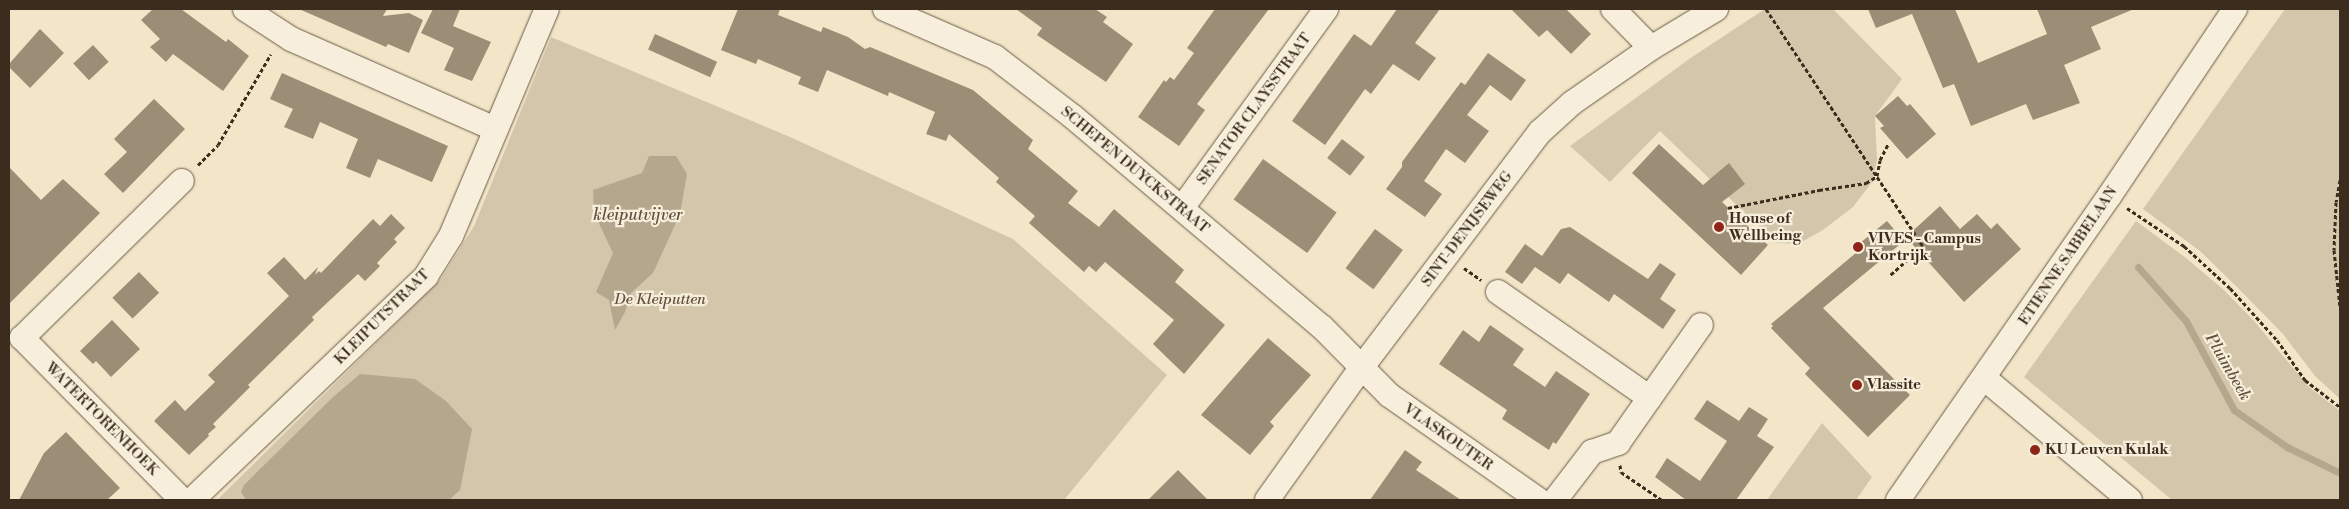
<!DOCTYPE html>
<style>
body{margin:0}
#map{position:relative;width:2349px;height:509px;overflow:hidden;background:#f3e6c8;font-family:"Libre Bodoni",serif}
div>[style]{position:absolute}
.green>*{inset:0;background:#d4c6ab}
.water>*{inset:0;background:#b5a78e}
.stream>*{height:7px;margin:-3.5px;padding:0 3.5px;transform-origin:3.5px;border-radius:3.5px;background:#b5a78e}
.building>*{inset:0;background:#9b8d76;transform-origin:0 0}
.path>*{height:3px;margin-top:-1.5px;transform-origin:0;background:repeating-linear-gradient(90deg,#3c2c1d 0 4px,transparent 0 6.5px)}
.roads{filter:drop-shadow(0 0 1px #6a5a48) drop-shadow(0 0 1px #6a5a48)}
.street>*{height:24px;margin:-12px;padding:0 12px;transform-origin:12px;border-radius:12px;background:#f7efdb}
.dots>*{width:14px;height:14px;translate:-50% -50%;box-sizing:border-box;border:2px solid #f7efdb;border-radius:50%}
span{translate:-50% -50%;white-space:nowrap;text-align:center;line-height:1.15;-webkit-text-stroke:4.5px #f7efdb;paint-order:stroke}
.street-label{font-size:15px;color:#3c2c1d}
.poi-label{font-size:15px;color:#3c2c1d;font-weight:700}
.left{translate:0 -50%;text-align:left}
.park-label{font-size:15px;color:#625240;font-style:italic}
.water-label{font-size:16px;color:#60513f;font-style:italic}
.frame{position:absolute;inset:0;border:10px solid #3c2c1d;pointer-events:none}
</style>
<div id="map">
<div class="green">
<i style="clip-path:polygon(1765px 9px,1833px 9px,1902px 79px,1875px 116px,1877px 160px,1872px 182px,1853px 207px,1823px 230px,1798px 244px,1776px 243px,1660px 131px,1610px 182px,1570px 146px,1692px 57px)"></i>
<i style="clip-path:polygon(2285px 9px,2340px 9px,2340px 399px,2315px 376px,2283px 334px,2238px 288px,2200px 251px,2143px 209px)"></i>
<i style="clip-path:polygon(551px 37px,790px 137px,1013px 239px,1167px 375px,1064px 500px,217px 500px,440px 280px,474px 226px)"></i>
<i style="clip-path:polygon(2136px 221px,2186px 258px,2224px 290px,2254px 321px,2308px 386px,2340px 411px,2340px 500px,2172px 500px,2024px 377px)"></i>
<i style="clip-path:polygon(1822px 423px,1872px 477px,1856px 500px,1767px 500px)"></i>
</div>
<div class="water">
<i style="clip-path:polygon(649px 156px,676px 156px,687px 174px,680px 214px,653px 273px,631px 293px,625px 312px,615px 330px,609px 300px,596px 292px,613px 253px,594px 213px,593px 190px,642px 173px)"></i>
<i style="clip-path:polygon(360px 374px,415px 379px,446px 401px,472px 429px,460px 490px,449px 500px,246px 500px,241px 492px,244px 485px,333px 397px)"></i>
</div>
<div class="stream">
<i style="left:2138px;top:267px;width:72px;rotate:48.4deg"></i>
<i style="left:2186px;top:321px;width:101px;rotate:61.7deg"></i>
<i style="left:2234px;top:410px;width:65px;rotate:34.9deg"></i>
<i style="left:2287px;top:447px;width:59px;rotate:26.1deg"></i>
</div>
<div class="building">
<i style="clip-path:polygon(153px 9px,181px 9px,226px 42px,228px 39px,249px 56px,223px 91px,173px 54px,166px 62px,150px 47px,160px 39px,141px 20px)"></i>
<i style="clip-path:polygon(299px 9px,387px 9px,383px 16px,409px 13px,423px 20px,409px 53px,388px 44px,386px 47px)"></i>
<i style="clip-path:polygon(433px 9px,460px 9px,453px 26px,491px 42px,472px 81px,444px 70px,454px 48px,421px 33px)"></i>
<i style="clip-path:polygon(738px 9px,780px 9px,778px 15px,821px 32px,823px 27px,848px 37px,865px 49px,870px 47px,973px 90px,1033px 140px,1028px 149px,1078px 191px,1068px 203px,1099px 227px,1114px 209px,1184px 270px,1175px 282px,1225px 325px,1184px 374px,1153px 344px,1174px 320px,1105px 262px,1096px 272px,1089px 266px,1084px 272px,1029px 223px,1035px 216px,996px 182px,999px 178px,949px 134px,946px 141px,926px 134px,935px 112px,889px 92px,888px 96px,827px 70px,818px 92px,798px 84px,801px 77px,758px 59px,756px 64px,721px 50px)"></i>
<i style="clip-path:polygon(1016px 9px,1095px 9px,1107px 17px,1103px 22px,1133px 44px,1106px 82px,1037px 35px,1042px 28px)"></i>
<i style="clip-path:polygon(1215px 9px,1269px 9px,1197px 104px,1205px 110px,1179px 146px,1138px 117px,1164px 80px,1166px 82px,1170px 77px,1174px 80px,1194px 53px,1187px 48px)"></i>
<i style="clip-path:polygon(1397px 9px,1440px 9px,1415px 43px,1436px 58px,1419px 81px,1393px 64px,1371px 94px,1365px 89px,1325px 145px,1292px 121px,1354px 34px,1371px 46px)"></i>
<i style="clip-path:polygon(1511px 9px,1566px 9px,1591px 34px,1571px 54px,1547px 30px,1539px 37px)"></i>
<i style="clip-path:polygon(1868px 9px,1955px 9px,1978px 63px,2047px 34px,2037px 9px,2134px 9px,2091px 27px,2101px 49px,2064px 65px,2080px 103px,2033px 120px,2026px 104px,1971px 126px,1954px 84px,1943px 88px,1912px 14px,1876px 28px)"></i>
<i style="clip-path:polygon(40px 29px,64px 53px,30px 88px,9px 67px,9px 64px)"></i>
<i style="left:655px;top:34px;width:68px;height:17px;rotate:24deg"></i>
<i style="left:93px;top:45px;width:23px;height:27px;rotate:47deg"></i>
<i style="clip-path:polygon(1488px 53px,1526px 80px,1511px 101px,1490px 85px,1467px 115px,1489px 131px,1465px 163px,1446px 149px,1424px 181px,1442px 194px,1425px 217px,1386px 189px,1402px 167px,1402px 162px,1461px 82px,1465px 85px)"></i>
<i style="clip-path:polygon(282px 73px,448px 146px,432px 182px,378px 159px,370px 178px,346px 168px,358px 139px,320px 122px,313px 139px,284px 127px,293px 109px,270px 99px)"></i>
<i style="clip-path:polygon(1898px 96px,1907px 106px,1910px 104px,1936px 134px,1907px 159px,1880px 128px,1884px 126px,1875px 116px)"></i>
<i style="clip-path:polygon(154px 99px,185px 129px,123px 193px,104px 174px,127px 152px,114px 139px)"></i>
<i style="left:1342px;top:139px;width:29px;height:24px;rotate:38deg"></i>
<i style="clip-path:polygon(1659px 144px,1703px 185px,1729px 163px,1745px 184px,1722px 202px,1768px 245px,1741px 275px,1632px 173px)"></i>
<i style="left:1263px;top:159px;width:91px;height:50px;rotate:36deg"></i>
<i style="clip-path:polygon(9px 167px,41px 200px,63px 179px,100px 213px,9px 304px)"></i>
<i style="clip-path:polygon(1940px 206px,1960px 229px,1977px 214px,1991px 229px,1997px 223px,2021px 249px,1964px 302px,1906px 237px)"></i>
<i style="clip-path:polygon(391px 214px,405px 228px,394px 239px,397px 242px,377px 263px,380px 266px,365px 281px,358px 274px,312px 317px,314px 320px,248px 385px,250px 387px,213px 424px,216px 427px,208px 434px,209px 436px,189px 455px,154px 421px,175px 400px,185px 411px,215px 382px,208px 375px,289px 296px,267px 273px,284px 257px,305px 280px,318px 267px,315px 275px,319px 271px,321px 273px,373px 219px,380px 226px)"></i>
<i style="clip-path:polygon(1887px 221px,1904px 241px,1823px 308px,1910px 395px,1868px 437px,1805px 374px,1810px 368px,1771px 328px,1773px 326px,1771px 324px,1863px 247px,1860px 243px)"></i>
<i style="clip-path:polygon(1570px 227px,1648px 279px,1660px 263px,1676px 274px,1660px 299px,1676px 310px,1663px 329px,1614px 294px,1609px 302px,1568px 273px,1560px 284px,1535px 267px,1522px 284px,1505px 272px,1525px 244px,1542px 256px,1561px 229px)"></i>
<i style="left:1375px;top:229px;width:35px;height:49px;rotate:37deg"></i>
<i style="left:139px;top:272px;width:29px;height:37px;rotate:46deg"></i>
<i style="clip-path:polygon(112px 320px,140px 349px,111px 377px,96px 361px,93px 364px,80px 351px)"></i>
<i style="clip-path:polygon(1490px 325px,1524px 349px,1513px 365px,1545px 387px,1556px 371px,1590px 394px,1556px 444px,1553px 442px,1549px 450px,1502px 419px,1507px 410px,1439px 364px,1463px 330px,1479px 342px)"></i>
<i style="clip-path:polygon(1268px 338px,1311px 375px,1270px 422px,1274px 426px,1250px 455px,1201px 415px)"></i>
<i style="clip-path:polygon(1707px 400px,1739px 421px,1749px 407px,1768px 419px,1757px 436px,1774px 447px,1736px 500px,1686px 500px,1655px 477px,1667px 458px,1700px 481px,1717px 456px,1727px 441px,1694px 419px)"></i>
<i style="clip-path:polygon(66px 432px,120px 488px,107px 500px,19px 500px,44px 453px)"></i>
<i style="clip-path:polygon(1405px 450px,1422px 462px,1416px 470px,1461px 500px,1370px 500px)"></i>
<i style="clip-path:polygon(1178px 470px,1208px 500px,1148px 500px)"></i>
</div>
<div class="path">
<i style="left:1766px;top:9px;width:284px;rotate:56.5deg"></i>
<i style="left:1923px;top:246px;width:45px;rotate:138.6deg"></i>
<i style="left:198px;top:165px;width:28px;rotate:-45deg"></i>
<i style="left:218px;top:145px;width:105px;rotate:-59.8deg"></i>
<i style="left:2340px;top:180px;width:22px;rotate:100deg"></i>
<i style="left:2336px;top:202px;width:48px;rotate:92.4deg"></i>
<i style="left:2334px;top:250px;width:57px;rotate:84deg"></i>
<i style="left:1728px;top:208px;width:93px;rotate:-11.2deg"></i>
<i style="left:1819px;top:190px;width:48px;rotate:-8.5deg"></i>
<i style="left:1866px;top:183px;width:13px;rotate:-32deg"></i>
<i style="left:1877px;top:176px;width:16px;rotate:-79deg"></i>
<i style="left:1880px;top:160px;width:18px;rotate:-63deg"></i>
<i style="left:2127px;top:208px;width:69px;rotate:33.7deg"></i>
<i style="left:2184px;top:246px;width:62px;rotate:42.4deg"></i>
<i style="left:2230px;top:288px;width:70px;rotate:47.9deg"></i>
<i style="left:2277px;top:340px;width:49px;rotate:55deg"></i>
<i style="left:2305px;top:380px;width:44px;rotate:37.6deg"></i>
<i style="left:1464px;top:268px;width:21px;rotate:35deg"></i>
<i style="left:1620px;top:465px;width:7px;rotate:82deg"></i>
<i style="left:1621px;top:472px;width:50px;rotate:34.3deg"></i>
</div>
<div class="roads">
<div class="street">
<i style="left:245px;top:9px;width:55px;rotate:33.1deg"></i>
<i style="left:291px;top:39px;width:223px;rotate:23.8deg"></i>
<i style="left:885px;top:9px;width:120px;rotate:23.6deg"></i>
<i style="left:995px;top:57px;width:97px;rotate:37.5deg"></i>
<i style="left:1072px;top:116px;width:327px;rotate:40.2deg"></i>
<i style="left:1322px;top:327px;width:95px;rotate:45.4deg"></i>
<i style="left:1389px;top:395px;width:183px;rotate:35deg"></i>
<i style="left:1613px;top:9px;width:54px;rotate:45.7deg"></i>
<i style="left:1182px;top:208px;width:246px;rotate:-54.1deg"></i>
<i style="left:1498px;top:292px;width:185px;rotate:34.9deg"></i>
<i style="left:1984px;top:378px;width:190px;rotate:39.9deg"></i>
<i style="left:182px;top:500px;width:228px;rotate:-134.6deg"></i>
<i style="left:22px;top:338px;width:224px;rotate:-44.5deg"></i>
<i style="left:192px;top:500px;width:324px;rotate:-43.7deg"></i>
<i style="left:426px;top:276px;width:47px;rotate:-58deg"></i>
<i style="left:451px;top:236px;width:246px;rotate:-67.1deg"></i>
<i style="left:1267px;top:500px;width:163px;rotate:-54.5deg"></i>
<i style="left:1362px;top:367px;width:295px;rotate:-52.9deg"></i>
<i style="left:1540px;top:132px;width:43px;rotate:-42.2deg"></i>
<i style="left:1572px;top:103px;width:96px;rotate:-34.8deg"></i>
<i style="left:1651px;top:48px;width:76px;rotate:-31deg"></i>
<i style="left:1555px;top:500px;width:61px;rotate:-52.4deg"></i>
<i style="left:1592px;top:452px;width:28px;rotate:-19deg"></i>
<i style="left:1618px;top:443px;width:144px;rotate:-54.9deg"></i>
<i style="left:1898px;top:500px;width:371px;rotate:-55.2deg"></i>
<i style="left:2110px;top:195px;width:224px;rotate:-56.1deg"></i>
</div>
</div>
<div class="dots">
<i style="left:1719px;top:227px;background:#8f2418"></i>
<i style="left:1858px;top:247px;background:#8f2418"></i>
<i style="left:1857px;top:385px;background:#8f2418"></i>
<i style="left:2035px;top:450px;background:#8f2418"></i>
</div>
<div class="street-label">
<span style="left:1254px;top:109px;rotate:-54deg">SENATOR CLAYSSTRAAT</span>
<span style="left:1135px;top:170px;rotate:40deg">SCHEPEN DUYCKSTRAAT</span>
<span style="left:1467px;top:229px;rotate:-53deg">SINT-DENIJSEWEG</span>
<span style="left:2068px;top:256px;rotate:-56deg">ETIENNE SABBELAAN</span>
<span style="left:382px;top:317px;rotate:-45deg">KLEIPUTSTRAAT</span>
<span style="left:102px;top:419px;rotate:45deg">WATERTORENHOEK</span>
<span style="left:1448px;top:437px;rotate:35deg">VLASKOUTER</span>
</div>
<div class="poi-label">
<span class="left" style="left:1729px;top:227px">House of<br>Wellbeing</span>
<span class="left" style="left:1868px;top:247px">VIVES - Campus<br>Kortrijk</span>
<span class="left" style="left:1867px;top:385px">Vlassite</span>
<span class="left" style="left:2045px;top:450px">KU Leuven Kulak</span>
</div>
<div class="park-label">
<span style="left:660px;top:300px">De Kleiputten</span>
</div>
<div class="water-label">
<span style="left:638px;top:215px">kleiputvijver</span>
<span style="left:2228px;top:367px;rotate:60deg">Pluimbeek</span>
</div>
<div class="frame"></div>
</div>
